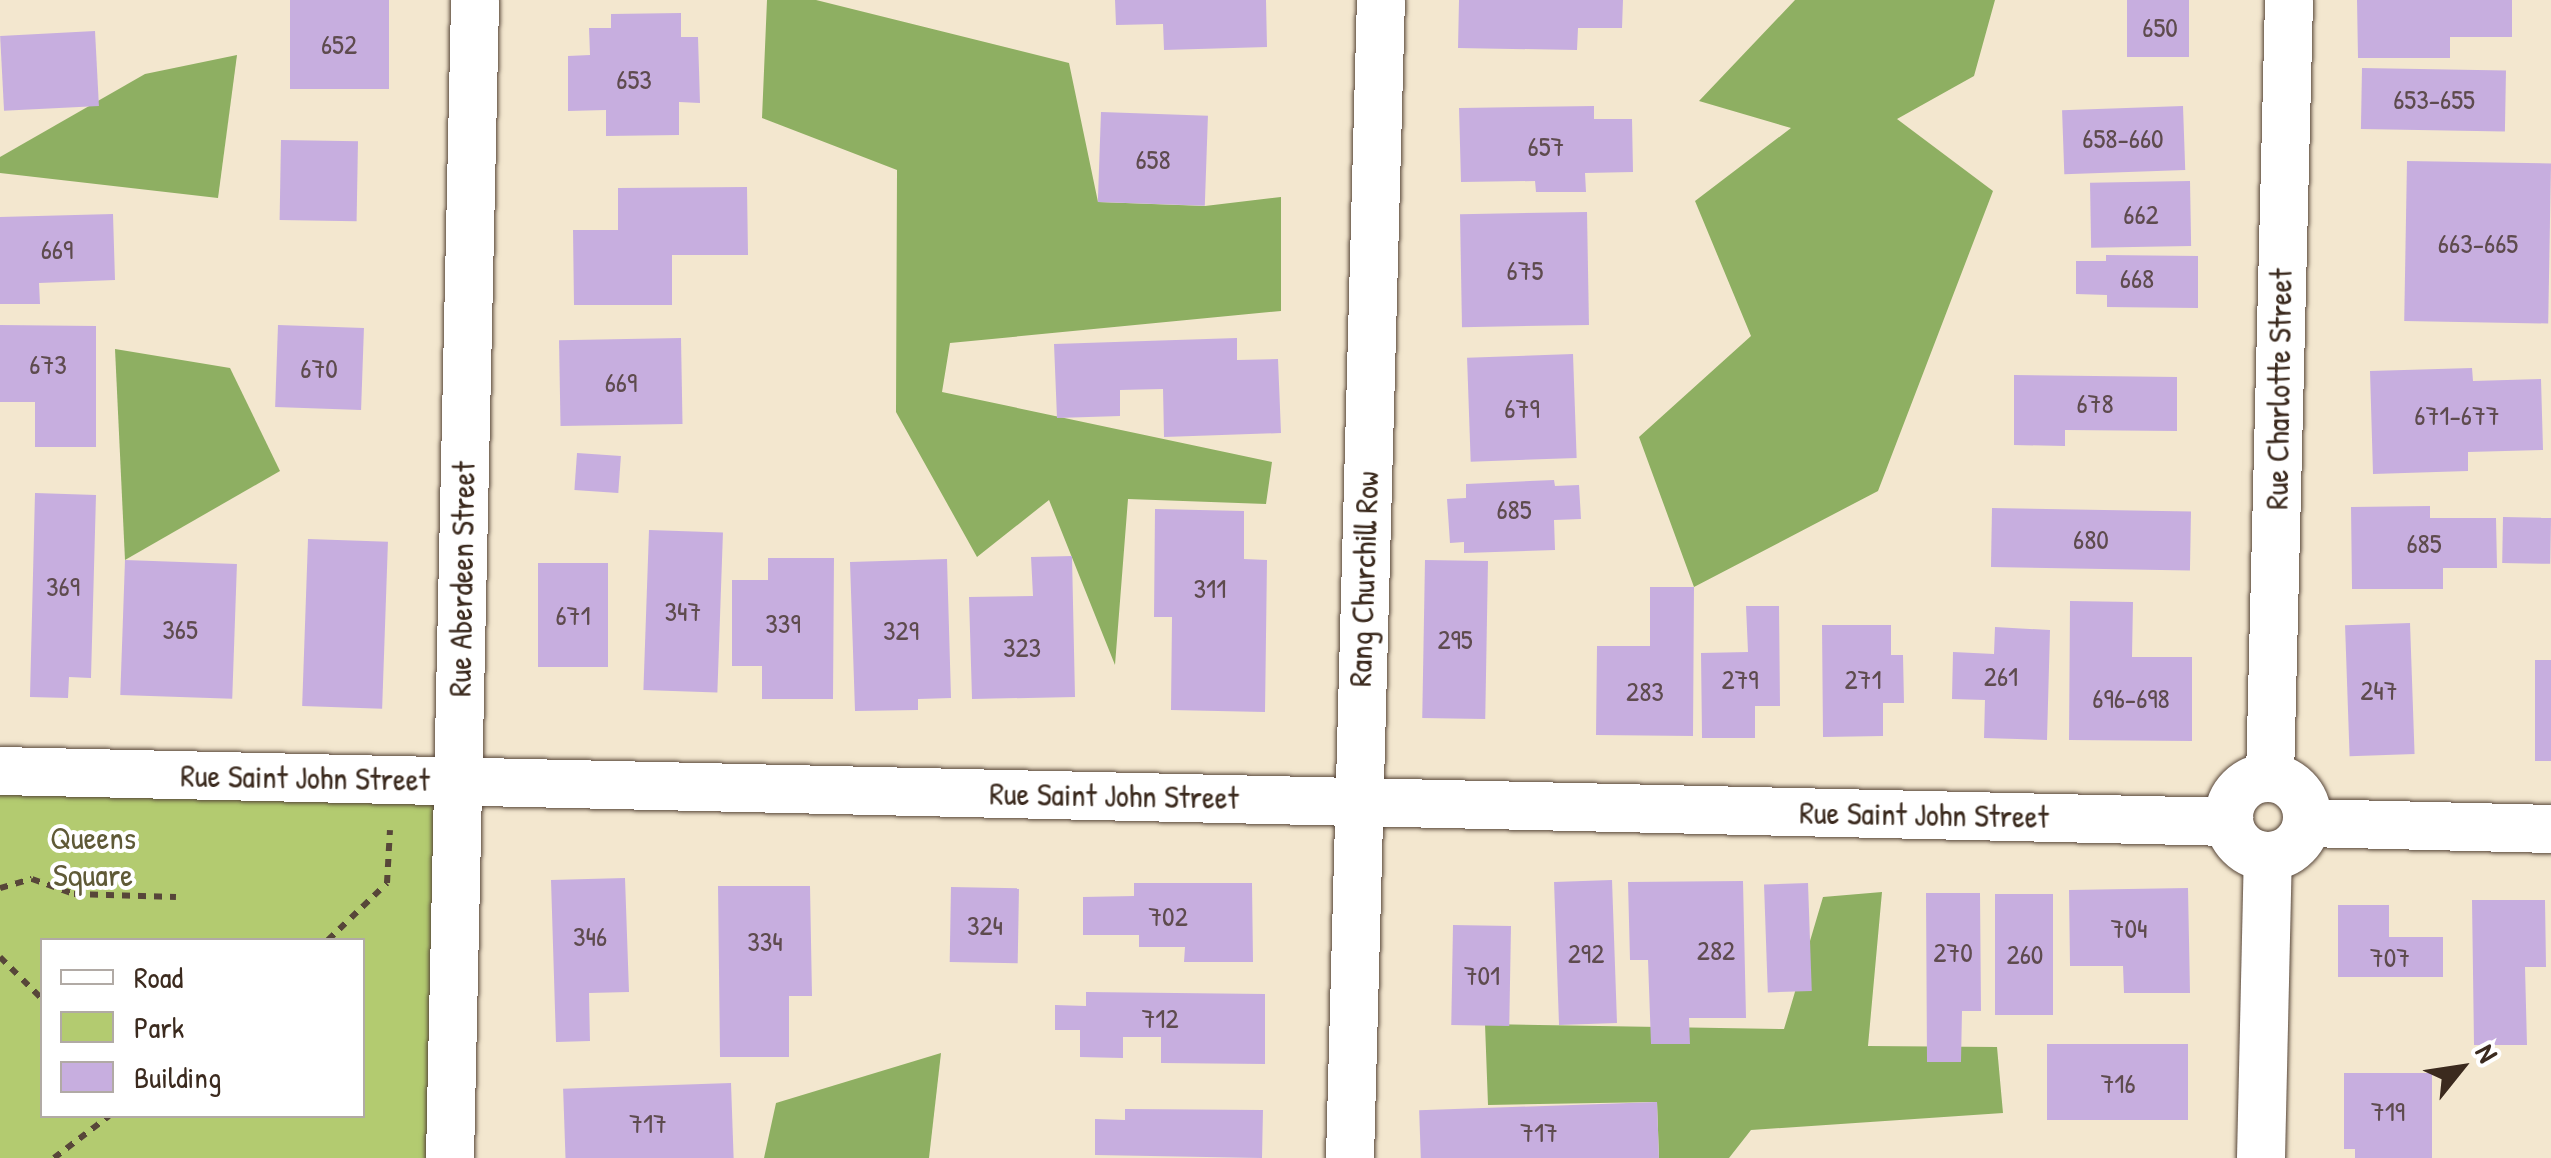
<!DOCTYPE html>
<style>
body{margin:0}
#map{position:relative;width:2551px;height:1158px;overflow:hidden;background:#f3e7cf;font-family:"Patrick Hand",sans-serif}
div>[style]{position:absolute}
.green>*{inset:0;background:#b3cb70}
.forest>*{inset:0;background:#8eaf62}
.building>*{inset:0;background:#c7aedf;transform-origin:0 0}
.path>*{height:6px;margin-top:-3px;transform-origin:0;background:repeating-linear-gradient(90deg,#574639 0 8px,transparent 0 16px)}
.roads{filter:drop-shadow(0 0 2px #574639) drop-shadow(0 0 2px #574639)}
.minor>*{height:48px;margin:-24px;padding:0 24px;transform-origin:24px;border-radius:24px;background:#fff}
.minor>.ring{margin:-24px;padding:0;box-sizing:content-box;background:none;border:48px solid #fff;border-radius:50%}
span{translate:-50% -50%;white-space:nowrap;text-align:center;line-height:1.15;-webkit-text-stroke:8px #fff;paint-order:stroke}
.number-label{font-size:28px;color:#5e4b4e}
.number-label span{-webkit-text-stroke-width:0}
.street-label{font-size:32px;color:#3b2a1e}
.park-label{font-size:32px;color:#5f5a37}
.legend{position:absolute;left:40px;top:938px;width:325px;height:180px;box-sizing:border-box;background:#fff;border:2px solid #b1aaa5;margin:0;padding:12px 18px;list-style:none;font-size:30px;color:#3b2a1e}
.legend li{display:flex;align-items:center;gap:20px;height:50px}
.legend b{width:50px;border:2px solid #b1aaa5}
.north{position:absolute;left:2411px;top:1018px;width:100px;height:100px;-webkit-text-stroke:8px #fff;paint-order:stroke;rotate:60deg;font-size:28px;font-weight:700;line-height:40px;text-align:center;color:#3b2a1e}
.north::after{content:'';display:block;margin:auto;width:35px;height:45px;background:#3b2a1e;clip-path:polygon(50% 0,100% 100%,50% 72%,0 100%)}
</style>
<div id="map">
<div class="green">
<i style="clip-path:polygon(evenodd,0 771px,458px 781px,450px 1158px,0 1158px,0 771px,42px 940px,362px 940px,362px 1116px,42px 1116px,42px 940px)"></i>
</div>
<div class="forest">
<i style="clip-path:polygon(767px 0,816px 0,1069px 63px,1098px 202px,1205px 206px,1281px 197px,1281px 311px,950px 343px,942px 392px,1272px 462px,1266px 504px,1128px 499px,1115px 665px,1049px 500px,977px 557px,896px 412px,897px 170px,762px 118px)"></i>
<i style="clip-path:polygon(1795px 0,1995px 0,1974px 76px,1897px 119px,1993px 191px,1878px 491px,1694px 587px,1639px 437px,1751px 336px,1695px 201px,1791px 128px,1699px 101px)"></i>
<i style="clip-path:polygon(237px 55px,218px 198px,0 173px,0 157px,145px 74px)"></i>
<i style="clip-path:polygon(115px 349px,230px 368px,280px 471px,125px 560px)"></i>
<i style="clip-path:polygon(1882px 892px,1868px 1046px,1997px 1047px,2003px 1113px,1751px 1130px,1729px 1158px,1659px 1158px,1657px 1102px,1488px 1105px,1485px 1024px,1784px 1029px,1823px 897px)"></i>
<i style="clip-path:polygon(941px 1053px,929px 1158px,764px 1158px,776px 1103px)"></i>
</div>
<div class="building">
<i style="left:290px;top:0;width:99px;height:89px"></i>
<i style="clip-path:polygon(1115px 0,1266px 0,1267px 47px,1164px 50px,1163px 24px,1116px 25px)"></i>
<i style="clip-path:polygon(1459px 0,1623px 0,1622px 28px,1578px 28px,1577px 50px,1458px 48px)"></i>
<i style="left:2127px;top:0;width:62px;height:57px"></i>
<i style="clip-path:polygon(2357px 0,2512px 0,2512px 37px,2450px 37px,2450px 58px,2358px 58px)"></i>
<i style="clip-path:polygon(681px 13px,681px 37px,698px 37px,700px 103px,679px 102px,679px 135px,606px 136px,606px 110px,568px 111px,568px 56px,590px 55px,589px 28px,611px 28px,611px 14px)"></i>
<i style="left:95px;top:31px;width:75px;height:95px;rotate:87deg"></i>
<i style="left:2362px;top:68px;width:144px;height:61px;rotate:1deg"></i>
<i style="clip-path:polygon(1594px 106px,1594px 119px,1632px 119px,1633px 172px,1585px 173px,1586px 192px,1536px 192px,1535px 181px,1461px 182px,1459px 108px)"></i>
<i style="left:2183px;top:106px;width:64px;height:121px;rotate:88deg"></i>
<i style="left:1101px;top:112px;width:107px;height:90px;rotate:2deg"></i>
<i style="left:281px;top:140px;width:77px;height:80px;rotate:1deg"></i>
<i style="left:2407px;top:161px;width:144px;height:160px;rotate:1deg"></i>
<i style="left:2190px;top:181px;width:65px;height:100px;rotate:89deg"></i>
<i style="clip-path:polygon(747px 187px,748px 255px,672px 255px,672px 305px,574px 305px,573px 230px,618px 230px,618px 188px)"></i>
<i style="left:1587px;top:212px;width:113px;height:127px;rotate:89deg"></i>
<i style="clip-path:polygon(113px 214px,115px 280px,39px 283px,40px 304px,0 304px,0 217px)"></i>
<i style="clip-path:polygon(2106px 255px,2198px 256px,2198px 308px,2107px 307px,2107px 295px,2076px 294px,2076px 261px,2106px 261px)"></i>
<i style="clip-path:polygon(0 325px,96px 326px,96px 447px,35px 447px,35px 402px,0 402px)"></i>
<i style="left:278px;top:325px;width:86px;height:82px;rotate:2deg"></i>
<i style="left:681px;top:338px;width:86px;height:122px;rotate:89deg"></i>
<i style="clip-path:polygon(1237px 338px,1237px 360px,1278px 359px,1281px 433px,1164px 437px,1163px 389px,1120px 390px,1120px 416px,1057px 418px,1054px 344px)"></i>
<i style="left:1573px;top:354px;width:104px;height:106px;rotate:88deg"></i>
<i style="clip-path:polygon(2472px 368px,2473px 381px,2541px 379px,2543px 450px,2468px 452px,2468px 471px,2373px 474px,2370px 371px)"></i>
<i style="clip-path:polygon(2014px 375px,2177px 377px,2177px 431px,2065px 430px,2065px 446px,2014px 445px)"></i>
<i style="left:577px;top:453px;width:44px;height:37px;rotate:4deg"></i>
<i style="clip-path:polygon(1554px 480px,1555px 486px,1579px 485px,1581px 519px,1554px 520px,1555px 550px,1464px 553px,1464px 542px,1450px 543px,1447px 499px,1466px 498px,1466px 484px)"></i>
<i style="clip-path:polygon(35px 493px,96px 495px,91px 678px,69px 677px,68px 698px,30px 697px)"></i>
<i style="clip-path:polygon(2430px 506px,2430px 518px,2496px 518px,2497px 568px,2443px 568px,2443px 589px,2352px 589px,2351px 507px)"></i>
<i style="left:1992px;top:508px;width:199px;height:59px;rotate:1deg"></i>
<i style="clip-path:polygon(1155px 509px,1244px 511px,1244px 559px,1267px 560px,1265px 712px,1171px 710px,1172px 617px,1154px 617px)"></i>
<i style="left:2503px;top:517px;width:48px;height:46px;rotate:1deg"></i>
<i style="left:649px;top:530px;width:74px;height:160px;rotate:2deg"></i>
<i style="left:308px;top:539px;width:80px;height:167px;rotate:2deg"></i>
<i style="clip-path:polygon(1072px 556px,1075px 697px,972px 699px,969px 597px,1033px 596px,1031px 557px)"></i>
<i style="clip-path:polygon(768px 558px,834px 558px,833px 699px,762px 699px,762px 666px,732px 666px,732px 580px,768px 580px)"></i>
<i style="clip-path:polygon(947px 559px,951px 698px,918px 699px,918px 710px,855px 711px,850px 562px)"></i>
<i style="left:125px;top:560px;width:112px;height:135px;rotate:2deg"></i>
<i style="left:1425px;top:560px;width:63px;height:158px;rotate:1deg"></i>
<i style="left:538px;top:563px;width:70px;height:104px"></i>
<i style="clip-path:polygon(1650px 587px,1694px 587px,1693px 736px,1596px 735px,1597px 646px,1650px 646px)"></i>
<i style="clip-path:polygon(2070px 601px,2133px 602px,2132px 657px,2192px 657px,2192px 741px,2069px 740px)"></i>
<i style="clip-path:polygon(1746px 606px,1779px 606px,1780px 706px,1755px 706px,1755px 738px,1702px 738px,1701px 653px,1748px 652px)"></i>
<i style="left:2410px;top:623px;width:131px;height:65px;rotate:88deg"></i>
<i style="clip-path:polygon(1822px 625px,1891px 625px,1891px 655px,1903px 655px,1904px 703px,1883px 703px,1883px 736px,1823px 737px)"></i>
<i style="clip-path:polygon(1995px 627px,2050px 630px,2047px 740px,1984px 738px,1985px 700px,1952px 699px,1953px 652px,1994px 654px)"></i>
<i style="left:2535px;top:660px;width:16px;height:101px"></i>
<i style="clip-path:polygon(625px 878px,629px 992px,589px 993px,590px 1041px,556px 1042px,551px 880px)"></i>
<i style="left:1612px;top:880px;width:143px;height:58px;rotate:88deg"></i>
<i style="clip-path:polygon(1743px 881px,1746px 1018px,1689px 1018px,1690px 1044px,1651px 1044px,1648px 960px,1630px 960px,1628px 882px)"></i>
<i style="clip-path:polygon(1134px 883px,1252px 883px,1253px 962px,1184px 962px,1185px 947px,1139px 947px,1139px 935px,1083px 935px,1083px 897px,1134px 896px)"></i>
<i style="left:1808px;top:883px;width:108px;height:44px;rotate:88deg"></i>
<i style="clip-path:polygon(718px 886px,810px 886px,812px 996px,789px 996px,789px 1057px,720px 1057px)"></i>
<i style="left:951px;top:887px;width:68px;height:75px;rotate:1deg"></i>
<i style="clip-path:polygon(2188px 888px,2190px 993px,2124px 993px,2123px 966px,2070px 966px,2069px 890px)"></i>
<i style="clip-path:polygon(1926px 893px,1980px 893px,1981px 1011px,1962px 1011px,1961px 1062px,1927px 1062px)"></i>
<i style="left:1995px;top:894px;width:58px;height:121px"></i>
<i style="clip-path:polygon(2472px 900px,2545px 900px,2546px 967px,2525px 967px,2527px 1045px,2474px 1045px)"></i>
<i style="clip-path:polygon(2338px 905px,2389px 905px,2389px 937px,2443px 937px,2443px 977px,2338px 977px)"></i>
<i style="left:1453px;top:925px;width:58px;height:100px;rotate:1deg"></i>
<i style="clip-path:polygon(1086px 992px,1265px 994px,1265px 1064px,1161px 1063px,1161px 1037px,1123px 1037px,1123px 1058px,1080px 1057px,1080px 1030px,1055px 1030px,1055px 1005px,1086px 1006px)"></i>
<i style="left:2047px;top:1044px;width:141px;height:76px"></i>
<i style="clip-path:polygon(2344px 1073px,2432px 1073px,2432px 1158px,2355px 1158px,2355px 1149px,2344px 1149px)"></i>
<i style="left:731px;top:1083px;width:75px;height:168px;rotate:88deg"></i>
<i style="left:1657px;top:1102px;width:56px;height:238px;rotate:88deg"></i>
<i style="clip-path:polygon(1125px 1109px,1263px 1110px,1262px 1158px,1095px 1155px,1095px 1119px,1125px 1120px)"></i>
</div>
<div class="path">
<i style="left:0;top:888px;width:33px;rotate:-16deg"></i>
<i style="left:32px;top:879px;width:45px;rotate:19.7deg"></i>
<i style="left:74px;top:894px;width:102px;rotate:1.7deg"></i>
<i style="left:328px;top:940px;width:82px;rotate:-44deg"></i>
<i style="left:387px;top:883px;width:53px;rotate:-86.8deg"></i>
<i style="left:0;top:957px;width:59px;rotate:45deg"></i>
<i style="left:54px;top:1158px;width:69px;rotate:-37.4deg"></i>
</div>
<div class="roads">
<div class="minor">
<i style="left:0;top:771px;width:2230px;rotate:1.31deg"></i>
<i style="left:2270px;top:778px;width:778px;rotate:-88.6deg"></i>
<i class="ring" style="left:2229px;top:778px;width:30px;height:30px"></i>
<i style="left:2307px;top:823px;width:244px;rotate:1.4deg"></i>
<i style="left:450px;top:1158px;width:1158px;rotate:-88.76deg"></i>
<i style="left:1350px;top:1158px;width:1158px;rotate:-88.47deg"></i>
<i style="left:2261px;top:1158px;width:302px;rotate:-88.7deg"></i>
</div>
</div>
<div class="number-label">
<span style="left:2160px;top:27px">650</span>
<span style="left:339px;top:44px">652</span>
<span style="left:634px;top:79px">653</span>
<span style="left:2434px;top:99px">653-655</span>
<span style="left:2123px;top:138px">658-660</span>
<span style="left:1546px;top:146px">657</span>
<span style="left:1153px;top:159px">658</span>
<span style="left:2141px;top:214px">662</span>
<span style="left:2478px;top:243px">663-665</span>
<span style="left:57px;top:249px">669</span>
<span style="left:1525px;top:270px">675</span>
<span style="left:2137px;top:278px">668</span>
<span style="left:48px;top:364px">673</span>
<span style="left:319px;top:368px">670</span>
<span style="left:621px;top:382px">669</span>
<span style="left:2095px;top:403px">678</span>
<span style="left:1522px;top:408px">679</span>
<span style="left:2457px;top:415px">671-677</span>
<span style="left:1514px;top:509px">685</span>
<span style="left:2091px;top:539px">680</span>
<span style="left:2424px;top:543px">685</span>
<span style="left:63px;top:586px">369</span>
<span style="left:1210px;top:588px">311</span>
<span style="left:683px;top:611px">347</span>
<span style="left:573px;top:615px">671</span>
<span style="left:783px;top:623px">339</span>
<span style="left:180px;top:629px">365</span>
<span style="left:901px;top:630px">329</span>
<span style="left:1455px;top:639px">295</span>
<span style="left:1022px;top:647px">323</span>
<span style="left:2001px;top:676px">261</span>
<span style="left:1740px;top:679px">279</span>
<span style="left:1863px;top:679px">271</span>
<span style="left:2379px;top:690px">247</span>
<span style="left:1645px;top:691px">283</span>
<span style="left:2131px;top:698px">696-698</span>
<span style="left:1168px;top:916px">702</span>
<span style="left:985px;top:925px">324</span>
<span style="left:2129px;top:928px">704</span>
<span style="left:590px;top:936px">346</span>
<span style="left:765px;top:941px">334</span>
<span style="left:1716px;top:950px">282</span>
<span style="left:1953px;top:952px">270</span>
<span style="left:1586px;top:953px">292</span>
<span style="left:2025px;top:954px">260</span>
<span style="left:2390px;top:957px">707</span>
<span style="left:1482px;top:975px">701</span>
<span style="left:1160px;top:1018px">712</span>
<span style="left:2118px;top:1083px">716</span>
<span style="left:2388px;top:1111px">719</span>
<span style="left:648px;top:1123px">717</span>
<span style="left:1539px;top:1132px">717</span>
</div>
<div class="street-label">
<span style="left:2279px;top:389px;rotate:-89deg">Rue Charlotte Street</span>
<span style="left:462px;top:579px;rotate:-89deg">Rue Aberdeen Street</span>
<span style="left:1364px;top:579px;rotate:-88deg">Rang Churchill Row</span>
<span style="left:305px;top:778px;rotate:1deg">Rue Saint John Street</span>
<span style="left:1114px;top:796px;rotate:1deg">Rue Saint John Street</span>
<span style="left:1924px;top:815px;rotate:1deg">Rue Saint John Street</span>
</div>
<div class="park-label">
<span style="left:93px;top:857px">Queens<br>Square</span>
</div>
<ul class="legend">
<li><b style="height:12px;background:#fff"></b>Road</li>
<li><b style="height:28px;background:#b3cb70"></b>Park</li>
<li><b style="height:28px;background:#c7aedf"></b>Building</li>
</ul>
<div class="north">N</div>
</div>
